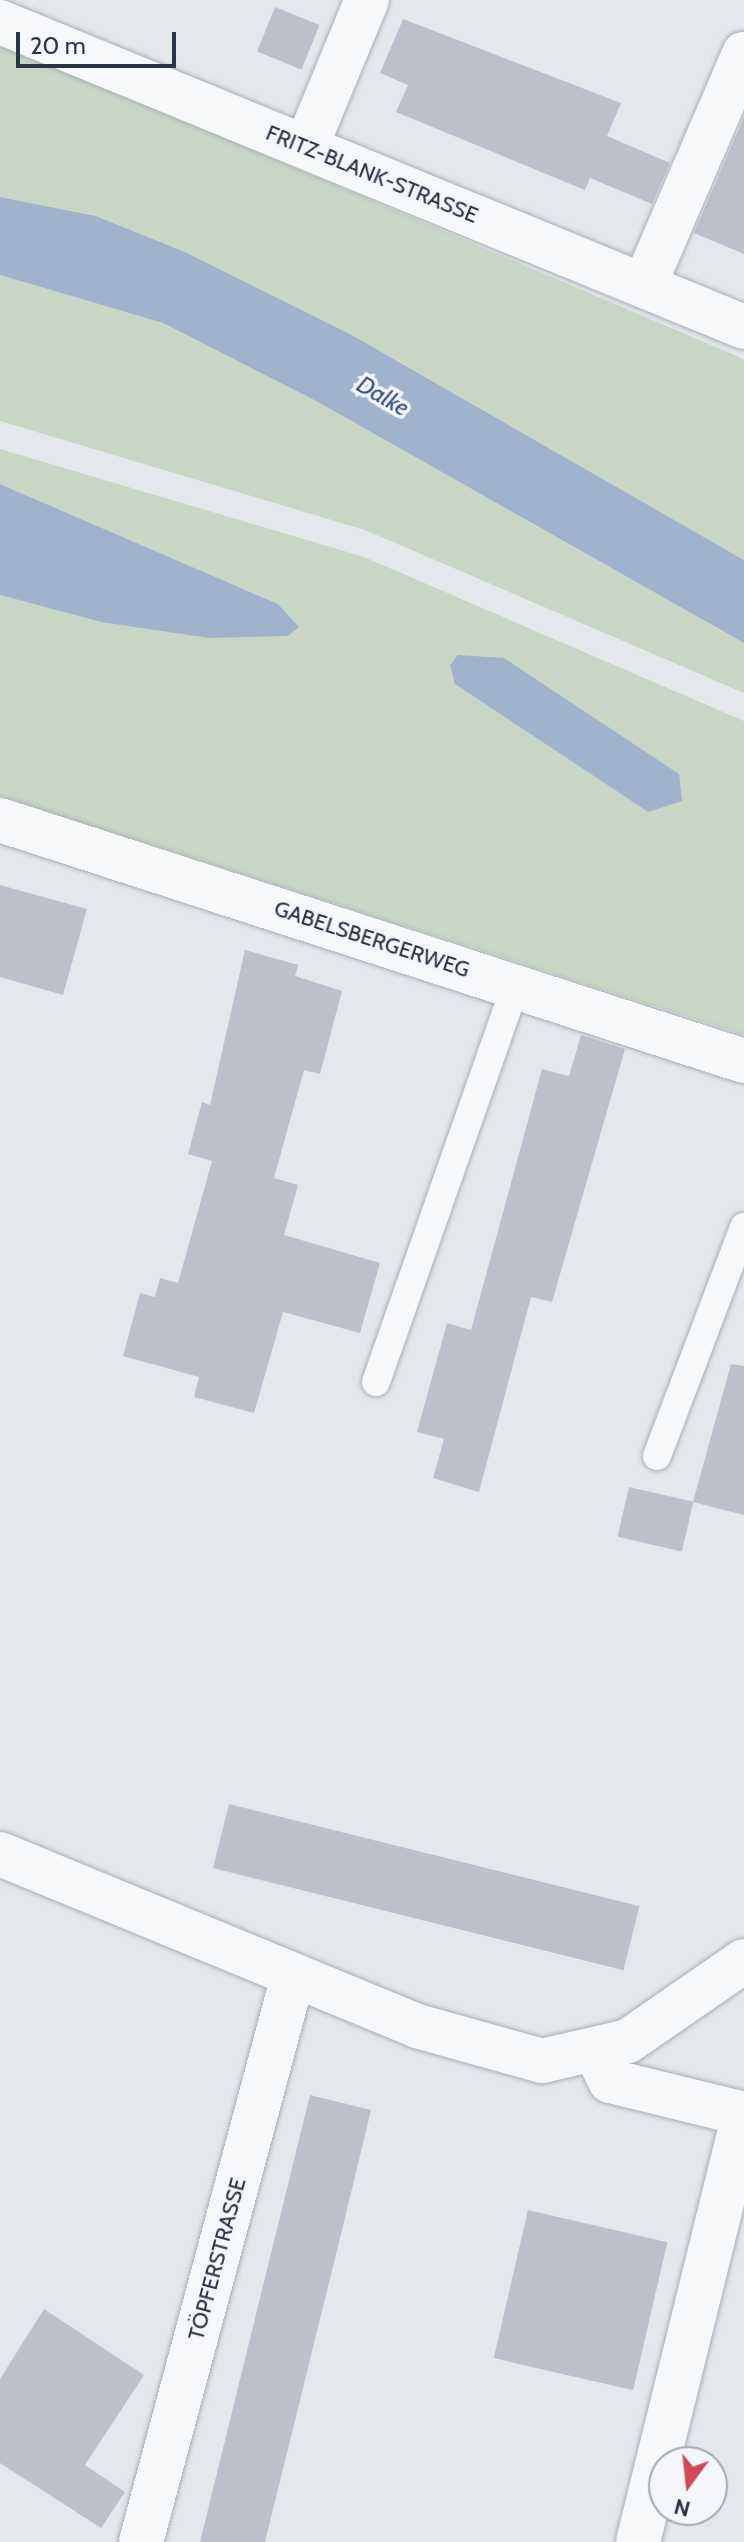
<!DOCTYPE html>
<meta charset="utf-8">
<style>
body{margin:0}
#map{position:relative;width:744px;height:2542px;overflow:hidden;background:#e4e7ec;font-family:Cabin,sans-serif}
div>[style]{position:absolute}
.green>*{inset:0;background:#c9d6c5}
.water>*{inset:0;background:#9fb4cc}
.building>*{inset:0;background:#bbc0ca;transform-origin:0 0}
.roads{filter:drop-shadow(0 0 2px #a9aeb7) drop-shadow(0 0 2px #a9aeb7)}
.lane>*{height:28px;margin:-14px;padding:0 14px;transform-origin:14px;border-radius:14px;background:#f7f8fa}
.street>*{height:44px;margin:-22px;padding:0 22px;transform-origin:22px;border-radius:22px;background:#f7f8fa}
span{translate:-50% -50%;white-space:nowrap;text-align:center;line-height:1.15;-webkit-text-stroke:7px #f4f6f9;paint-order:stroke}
.street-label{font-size:22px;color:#2b3445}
.water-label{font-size:24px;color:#34527a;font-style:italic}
.north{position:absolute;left:648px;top:2446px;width:80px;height:80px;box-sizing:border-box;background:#f4f6f9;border:2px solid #a4a8b1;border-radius:50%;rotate:195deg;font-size:22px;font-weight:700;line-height:32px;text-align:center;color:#2b3445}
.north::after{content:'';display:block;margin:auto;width:28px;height:36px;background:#d1495b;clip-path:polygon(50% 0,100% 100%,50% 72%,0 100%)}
.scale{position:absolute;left:16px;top:32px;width:160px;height:36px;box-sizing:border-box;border:4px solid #2b3445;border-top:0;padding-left:10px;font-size:24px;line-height:28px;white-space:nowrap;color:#2b3445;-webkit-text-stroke:6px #f4f6f9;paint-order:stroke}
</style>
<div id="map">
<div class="green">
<i style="clip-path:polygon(0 42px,744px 359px,744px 560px,350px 334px,185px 252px,96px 216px,0 197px)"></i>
<i style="clip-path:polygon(0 275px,163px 323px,318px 402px,744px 643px,744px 693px,365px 530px,0 421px)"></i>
<i style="clip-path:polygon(evenodd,0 449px,364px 557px,744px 721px,744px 1035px,0 796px,0 595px,101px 622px,299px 627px,278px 604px,0 484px,0 449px,504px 658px,648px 812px,455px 684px,504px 658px)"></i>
</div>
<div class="water">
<i style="clip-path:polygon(0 197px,96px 216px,185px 252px,350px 334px,744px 560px,744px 643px,318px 402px,163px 323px,0 275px)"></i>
<i style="clip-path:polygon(0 484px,278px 604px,299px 627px,288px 636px,209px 638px,101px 622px,0 595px)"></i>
<i style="clip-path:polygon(458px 655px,504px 658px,679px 774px,682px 801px,648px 812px,455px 684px,450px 665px)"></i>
</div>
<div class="building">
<i style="left:275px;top:7px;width:48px;height:48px;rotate:22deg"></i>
<i style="clip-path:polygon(403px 19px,621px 103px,607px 136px,670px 163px,652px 204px,590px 178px,585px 190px,396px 112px,408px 85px,380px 73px)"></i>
<i style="clip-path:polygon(744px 117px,744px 254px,694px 233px)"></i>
<i style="clip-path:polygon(0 885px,87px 909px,63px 995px,0 977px)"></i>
<i style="clip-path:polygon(245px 950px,298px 965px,295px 976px,342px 991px,320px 1074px,304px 1070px,274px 1178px,298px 1185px,284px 1235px,380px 1263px,360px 1333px,283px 1312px,254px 1413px,194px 1397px,199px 1377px,123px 1356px,140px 1293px,155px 1297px,160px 1278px,178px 1283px,212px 1161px,188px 1154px,202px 1102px,210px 1105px)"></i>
<i style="clip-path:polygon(581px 1035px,625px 1049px,552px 1302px,531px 1297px,479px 1492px,433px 1478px,444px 1439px,417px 1432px,447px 1323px,471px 1330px,542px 1069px,569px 1076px)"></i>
<i style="clip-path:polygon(731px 1364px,744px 1366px,744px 1515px,693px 1502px)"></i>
<i style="left:629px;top:1487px;width:66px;height:51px;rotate:13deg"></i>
<i style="left:229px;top:1804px;width:423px;height:66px;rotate:14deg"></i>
<i style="clip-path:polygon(310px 2095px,371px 2110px,342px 2230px,265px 2542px,200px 2542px)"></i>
<i style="left:528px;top:2210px;width:143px;height:152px;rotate:13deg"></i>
<i style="clip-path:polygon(44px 2309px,144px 2375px,85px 2465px,125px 2492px,101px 2528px,0 2463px,0 2379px)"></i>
</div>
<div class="roads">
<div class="lane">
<i style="left:376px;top:1382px;width:421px;rotate:-70.6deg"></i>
<i style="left:657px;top:1456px;width:245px;rotate:-69.2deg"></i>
</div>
<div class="street">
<i style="left:0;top:22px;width:804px;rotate:22.29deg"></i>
<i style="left:306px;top:147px;width:159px;rotate:-67.5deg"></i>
<i style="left:644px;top:286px;width:253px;rotate:-66.7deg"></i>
<i style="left:0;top:820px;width:782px;rotate:17.95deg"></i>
<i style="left:0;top:1854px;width:451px;rotate:22.4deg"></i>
<i style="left:417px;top:2026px;width:130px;rotate:15.6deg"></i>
<i style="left:542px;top:2061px;width:88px;rotate:-13.1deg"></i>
<i style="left:628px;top:2041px;width:141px;rotate:-34.6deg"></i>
<i style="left:596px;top:2052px;width:32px;rotate:64deg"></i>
<i style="left:610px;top:2081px;width:138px;rotate:13.8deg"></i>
<i style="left:141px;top:2542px;width:586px;rotate:-74.97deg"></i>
<i style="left:638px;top:2542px;width:440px;rotate:-76.1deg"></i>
</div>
</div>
<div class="street-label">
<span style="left:372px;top:174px;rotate:22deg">FRITZ-BLANK-STRASSE</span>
<span style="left:372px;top:939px;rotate:18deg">GABELSBERGERWEG</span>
<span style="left:217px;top:2259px;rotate:-75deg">TÖPFERSTRASSE</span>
</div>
<div class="water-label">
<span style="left:383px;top:396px;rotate:30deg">Dalke</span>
</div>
<div class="north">N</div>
<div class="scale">20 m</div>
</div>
